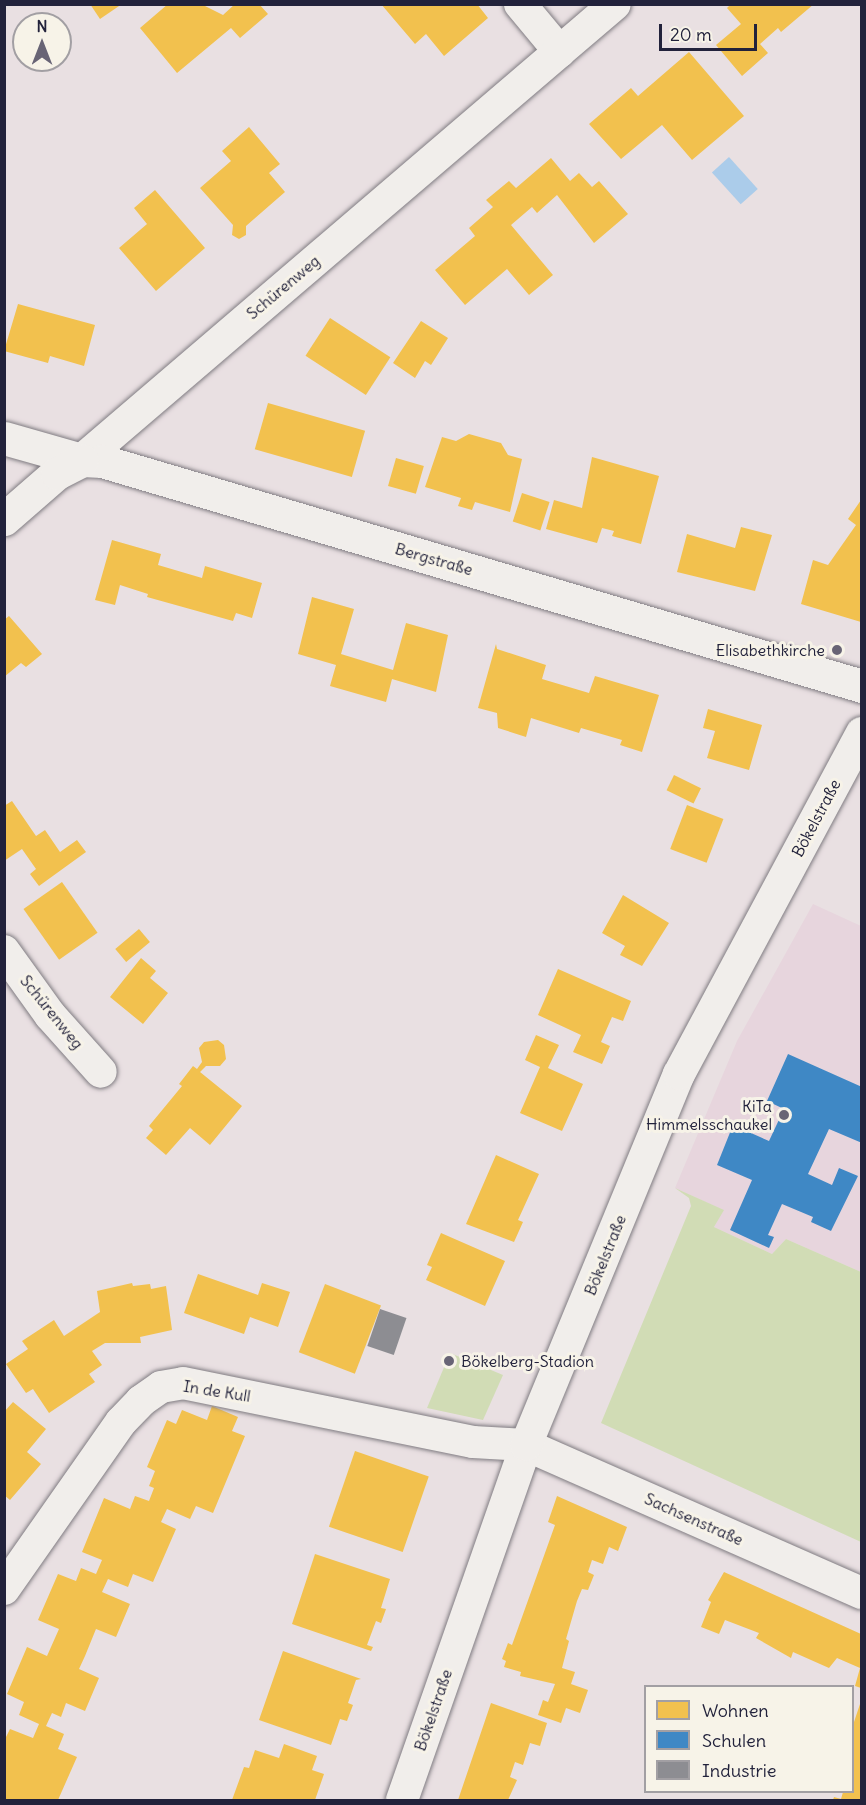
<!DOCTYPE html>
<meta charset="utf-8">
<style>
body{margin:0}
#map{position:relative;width:866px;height:1805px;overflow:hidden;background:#e9e0e2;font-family:Delius,sans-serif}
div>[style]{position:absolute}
.built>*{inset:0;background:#e7d5dd}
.green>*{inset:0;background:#d1dcb5}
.water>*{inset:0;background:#abccea;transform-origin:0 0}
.homes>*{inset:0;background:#f2c14e;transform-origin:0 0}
.schools>*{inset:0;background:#3f88c5}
.industry>*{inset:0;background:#8d8d92;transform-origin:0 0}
.roads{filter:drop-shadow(0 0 2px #807c82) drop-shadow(0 0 2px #807c82)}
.street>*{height:32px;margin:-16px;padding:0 16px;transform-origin:16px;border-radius:16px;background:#f1eeeb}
.secondary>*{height:33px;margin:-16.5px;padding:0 16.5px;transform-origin:16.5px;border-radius:16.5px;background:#f1eeeb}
.dots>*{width:16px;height:16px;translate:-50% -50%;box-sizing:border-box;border:3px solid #f7f3e8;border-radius:50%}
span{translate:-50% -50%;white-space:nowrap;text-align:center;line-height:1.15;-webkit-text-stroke:6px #f7f3e8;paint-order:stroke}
.street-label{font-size:16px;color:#22223b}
.poi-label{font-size:16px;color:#22223b}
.right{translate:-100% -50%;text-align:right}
.left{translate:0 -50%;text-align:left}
.frame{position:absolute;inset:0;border:6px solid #22223b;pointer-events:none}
.legend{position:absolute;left:644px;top:1685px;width:210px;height:108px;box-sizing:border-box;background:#f7f3e8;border:2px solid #a29fa3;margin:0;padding:8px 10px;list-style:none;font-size:18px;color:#22223b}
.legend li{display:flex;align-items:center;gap:12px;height:30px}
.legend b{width:30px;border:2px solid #a29fa3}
.north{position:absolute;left:12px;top:12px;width:60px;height:60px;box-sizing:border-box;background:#f7f3e8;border:2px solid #a29fa3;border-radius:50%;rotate:0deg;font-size:16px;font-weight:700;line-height:24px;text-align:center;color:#22223b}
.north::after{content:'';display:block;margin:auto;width:21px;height:27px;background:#686475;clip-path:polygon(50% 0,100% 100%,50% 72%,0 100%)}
.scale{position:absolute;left:659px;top:24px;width:98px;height:27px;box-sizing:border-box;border:3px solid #22223b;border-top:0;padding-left:8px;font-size:18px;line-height:21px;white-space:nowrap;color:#22223b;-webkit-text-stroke:4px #f7f3e8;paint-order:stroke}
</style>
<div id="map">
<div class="built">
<i style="clip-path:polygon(813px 904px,861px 926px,861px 1272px,786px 1239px,772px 1254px,714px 1227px,723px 1210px,675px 1188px,737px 1041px)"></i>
</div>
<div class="green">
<i style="clip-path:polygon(675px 1188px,724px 1210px,714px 1227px,772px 1254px,786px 1239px,861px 1272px,861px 1542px,601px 1423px,691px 1206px,689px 1198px)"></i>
<i style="clip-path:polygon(450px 1353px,503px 1375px,483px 1420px,427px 1408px)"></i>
</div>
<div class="water">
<i style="left:729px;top:157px;width:43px;height:23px;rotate:48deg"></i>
</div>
<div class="homes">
<i style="clip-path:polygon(90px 4px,122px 4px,100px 19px)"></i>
<i style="clip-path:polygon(168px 4px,201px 4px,223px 15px,235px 4px,259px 4px,268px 14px,240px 38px,231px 28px,177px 73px,140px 28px)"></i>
<i style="clip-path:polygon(381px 4px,477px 4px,488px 18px,444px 56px,426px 34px,415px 44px)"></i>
<i style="clip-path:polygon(731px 4px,814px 4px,781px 32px,778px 28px,760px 44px,768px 53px,742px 76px,716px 45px,741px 24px,727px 8px)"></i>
<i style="clip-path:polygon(689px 52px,744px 116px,692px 160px,662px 125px,621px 159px,589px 124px,631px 88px,638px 96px)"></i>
<i style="clip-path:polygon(249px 127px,280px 164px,269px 173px,285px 192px,246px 226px,246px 235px,239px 239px,232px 235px,233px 225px,200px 188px,231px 161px,222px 151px)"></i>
<i style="clip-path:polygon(551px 158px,570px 181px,579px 173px,592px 187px,599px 181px,628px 214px,594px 243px,557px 195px,537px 213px,532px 207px,511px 225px,553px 275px,529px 295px,507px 269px,465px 305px,435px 270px,475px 236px,469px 228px,493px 207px,486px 200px,509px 181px,516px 188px)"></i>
<i style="clip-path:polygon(155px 190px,205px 248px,156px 291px,119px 248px,147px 224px,134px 208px)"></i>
<i style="clip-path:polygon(18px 304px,95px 325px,84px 366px,50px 356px,48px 363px,4px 351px)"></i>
<i style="left:330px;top:318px;width:72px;height:45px;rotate:33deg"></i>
<i style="clip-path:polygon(421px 321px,448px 338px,431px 365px,425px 361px,415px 378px,393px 363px)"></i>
<i style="left:268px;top:403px;width:101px;height:48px;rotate:16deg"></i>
<i style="clip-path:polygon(469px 434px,501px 443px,508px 455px,522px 459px,510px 512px,475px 502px,472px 510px,458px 506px,461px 498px,425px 487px,442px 437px,456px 441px)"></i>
<i style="clip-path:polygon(592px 457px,659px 476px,641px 544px,612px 536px,614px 531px,602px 528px,597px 543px,546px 529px,554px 500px,582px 508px)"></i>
<i style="left:396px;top:458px;width:29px;height:29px;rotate:16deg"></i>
<i style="left:522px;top:493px;width:29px;height:30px;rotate:18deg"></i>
<i style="clip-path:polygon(861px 500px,861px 622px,801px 604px,813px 560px,828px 565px,856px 525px,848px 519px)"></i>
<i style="clip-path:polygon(741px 527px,772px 535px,755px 591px,677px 572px,687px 534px,735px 548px)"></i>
<i style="clip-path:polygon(112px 540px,161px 554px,158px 565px,202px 578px,205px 566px,262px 583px,252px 618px,236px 613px,233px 621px,147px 597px,148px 594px,120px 585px,115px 605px,95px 600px)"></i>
<i style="clip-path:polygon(312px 597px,354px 609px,341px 654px,393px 670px,406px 623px,448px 635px,436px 692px,392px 679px,386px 702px,330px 686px,336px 665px,298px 654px)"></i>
<i style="clip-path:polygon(9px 616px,42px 654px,26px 667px,21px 663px,4px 677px,4px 620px)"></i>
<i style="clip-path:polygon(496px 644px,497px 649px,546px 665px,542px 679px,589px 693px,595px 676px,659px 695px,642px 752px,620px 745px,622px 740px,581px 728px,579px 733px,531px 718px,526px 737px,498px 728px,497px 713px,478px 708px)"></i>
<i style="clip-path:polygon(708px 709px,762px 725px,749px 770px,707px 758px,715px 731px,703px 728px)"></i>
<i style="left:674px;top:775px;width:30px;height:17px;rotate:26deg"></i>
<i style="clip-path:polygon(12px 801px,36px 836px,45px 830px,60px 852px,77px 840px,86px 852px,39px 886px,30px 874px,36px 869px,22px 849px,4px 861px,4px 806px)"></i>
<i style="left:687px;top:805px;width:39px;height:47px;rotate:21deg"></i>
<i style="left:62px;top:882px;width:62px;height:47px;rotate:55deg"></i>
<i style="clip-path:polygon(623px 895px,669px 923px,642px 966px,620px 955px,625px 946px,602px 933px)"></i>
<i style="left:139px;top:929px;width:17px;height:31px;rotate:50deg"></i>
<i style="clip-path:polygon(141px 958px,156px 971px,150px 978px,168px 993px,143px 1024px,110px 997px)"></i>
<i style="clip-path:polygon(558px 969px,631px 1001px,623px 1021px,612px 1017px,601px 1042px,610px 1046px,602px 1064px,573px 1052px,581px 1035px,538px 1015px)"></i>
<i style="clip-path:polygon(536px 1035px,559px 1045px,548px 1068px,583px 1084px,562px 1131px,520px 1113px,540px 1067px,525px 1060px)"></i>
<i style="clip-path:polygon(218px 1040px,224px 1045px,226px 1059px,220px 1066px,206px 1066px,200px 1072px,242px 1106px,210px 1145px,190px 1128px,166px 1155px,146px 1138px,153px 1130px,149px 1126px,182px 1086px,179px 1084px,193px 1066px,197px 1069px,202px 1062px,199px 1048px,204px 1042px)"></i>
<i style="clip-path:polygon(496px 1155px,539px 1174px,518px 1220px,523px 1222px,514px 1242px,466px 1224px)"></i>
<i style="clip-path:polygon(441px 1233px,505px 1261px,485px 1306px,426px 1280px,432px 1267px,427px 1265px)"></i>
<i style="clip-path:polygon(198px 1274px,258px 1295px,262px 1283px,290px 1292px,278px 1327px,250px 1317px,244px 1334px,184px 1313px)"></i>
<i style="clip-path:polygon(132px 1283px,133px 1286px,150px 1284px,151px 1289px,166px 1286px,172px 1330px,140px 1337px,141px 1343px,105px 1343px,92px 1351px,102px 1365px,89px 1374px,95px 1382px,49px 1413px,33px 1389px,26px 1393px,6px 1364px,28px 1349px,22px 1341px,54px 1320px,64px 1336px,100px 1312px,97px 1291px)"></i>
<i style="left:325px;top:1284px;width:60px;height:73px;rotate:21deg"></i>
<i style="clip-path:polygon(13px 1402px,46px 1429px,27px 1452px,41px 1464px,10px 1500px,4px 1495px,4px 1412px)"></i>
<i style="clip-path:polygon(212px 1406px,238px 1417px,232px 1431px,245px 1436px,213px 1513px,196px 1506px,190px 1519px,167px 1509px,161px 1522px,176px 1529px,153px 1582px,133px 1574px,128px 1587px,108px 1579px,102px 1592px,130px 1604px,116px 1637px,96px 1629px,85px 1656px,79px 1669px,99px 1678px,85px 1711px,66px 1703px,61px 1717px,52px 1713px,46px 1726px,64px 1734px,58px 1749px,77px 1757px,58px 1800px,4px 1800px,4px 1741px,10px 1729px,33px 1738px,39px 1724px,19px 1715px,24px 1702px,7px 1694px,27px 1647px,47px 1656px,59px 1629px,38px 1620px,58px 1574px,76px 1581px,81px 1568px,96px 1574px,102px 1560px,82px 1552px,104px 1498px,130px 1509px,135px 1496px,149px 1501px,154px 1488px,149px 1486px,155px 1471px,147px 1467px,167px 1420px,176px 1424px,182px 1410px,207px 1420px)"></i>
<i style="left:355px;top:1451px;width:78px;height:80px;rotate:19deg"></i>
<i style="clip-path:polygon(557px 1496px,627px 1527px,618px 1551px,609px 1547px,603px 1564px,592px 1560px,588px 1572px,594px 1575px,588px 1590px,582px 1589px,577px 1601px,566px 1639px,569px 1641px,562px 1668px,575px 1672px,571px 1684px,588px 1690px,580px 1713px,566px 1708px,561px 1723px,538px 1715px,543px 1700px,548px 1702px,555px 1684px,520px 1676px,521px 1672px,504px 1667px,506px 1661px,502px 1659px,508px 1643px,512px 1645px,555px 1525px,548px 1522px)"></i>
<i style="clip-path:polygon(315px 1554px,390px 1579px,381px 1608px,386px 1609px,381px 1623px,376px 1621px,367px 1645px,373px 1647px,371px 1651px,292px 1624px)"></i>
<i style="clip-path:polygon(724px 1572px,861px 1634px,861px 1688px,855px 1686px,860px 1668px,837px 1658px,829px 1668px,793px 1652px,791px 1658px,756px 1638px,759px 1633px,725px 1620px,719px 1634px,701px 1627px,711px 1602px,708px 1600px)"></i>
<i style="clip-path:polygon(283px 1651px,361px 1679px,356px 1680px,348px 1703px,353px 1705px,347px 1721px,340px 1719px,331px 1745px,259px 1720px)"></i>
<i style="clip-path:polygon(861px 1701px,861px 1800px,833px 1800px,834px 1797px,841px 1799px,843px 1792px,852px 1792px,852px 1728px)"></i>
<i style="clip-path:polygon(491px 1703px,547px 1723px,540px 1746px,530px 1743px,523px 1765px,515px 1762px,510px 1777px,517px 1780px,508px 1800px,458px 1800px)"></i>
<i style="clip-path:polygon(284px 1744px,317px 1756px,312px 1770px,324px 1774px,315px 1800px,232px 1800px,244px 1767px,249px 1768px,255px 1750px,279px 1758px)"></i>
</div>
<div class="schools">
<i style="clip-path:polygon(788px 1054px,862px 1087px,862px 1143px,829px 1129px,808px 1174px,832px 1185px,839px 1168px,858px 1176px,831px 1231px,811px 1222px,813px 1217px,782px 1204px,768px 1235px,774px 1237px,769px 1248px,730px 1230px,752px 1180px,717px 1165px,733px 1125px,769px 1141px,784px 1109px,767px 1101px)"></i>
</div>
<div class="industry">
<i style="left:380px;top:1309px;width:28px;height:39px;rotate:19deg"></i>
</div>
<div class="roads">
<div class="street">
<i style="left:520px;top:4px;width:62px;rotate:50.2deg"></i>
<i style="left:82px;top:460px;width:701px;rotate:-40.55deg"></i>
<i style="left:4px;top:951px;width:79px;rotate:54.3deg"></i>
<i style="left:50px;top:1015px;width:76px;rotate:48.2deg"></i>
<i style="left:4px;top:1589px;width:204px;rotate:-55deg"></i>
<i style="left:121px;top:1422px;width:29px;rotate:-46deg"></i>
<i style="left:141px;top:1401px;width:24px;rotate:-35deg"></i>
<i style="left:161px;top:1387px;width:22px;rotate:-10deg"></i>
<i style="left:183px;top:1383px;width:296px;rotate:11.5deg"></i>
<i style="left:473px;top:1442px;width:53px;rotate:3.2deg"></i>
<i style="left:526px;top:1445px;width:367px;rotate:23.8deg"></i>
<i style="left:402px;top:1800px;width:376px;rotate:-70.7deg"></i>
<i style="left:526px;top:1445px;width:401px;rotate:-67.6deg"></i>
<i style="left:679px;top:1074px;width:387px;rotate:-61.8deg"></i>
</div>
<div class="secondary">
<i style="left:4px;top:438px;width:81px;rotate:15.8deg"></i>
<i style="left:82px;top:460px;width:20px;rotate:3deg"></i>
<i style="left:102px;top:461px;width:793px;rotate:16.49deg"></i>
<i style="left:4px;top:519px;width:70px;rotate:-41deg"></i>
<i style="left:57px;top:473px;width:28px;rotate:-27deg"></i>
</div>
</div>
<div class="dots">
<i style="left:837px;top:650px;background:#686475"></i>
<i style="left:784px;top:1115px;background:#686475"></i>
<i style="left:449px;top:1361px;background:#686475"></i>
</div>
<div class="street-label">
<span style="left:283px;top:287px;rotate:-40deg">Schürenweg</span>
<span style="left:434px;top:559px;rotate:16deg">Bergstraße</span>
<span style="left:816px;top:818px;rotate:-62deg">Bökelstraße</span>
<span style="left:52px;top:1012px;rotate:51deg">Schürenweg</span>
<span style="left:605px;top:1255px;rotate:-68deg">Bökelstraße</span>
<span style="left:217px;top:1391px;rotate:9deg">In de Kull</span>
<span style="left:694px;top:1519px;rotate:24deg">Sachsenstraße</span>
<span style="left:433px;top:1710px;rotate:-71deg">Bökelstraße</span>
</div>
<div class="poi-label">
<span class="right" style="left:825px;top:650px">Elisabethkirche</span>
<span class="right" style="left:772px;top:1115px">KiTa<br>Himmelsschaukel</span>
<span class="left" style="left:461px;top:1361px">Bökelberg-Stadion</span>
</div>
<div class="frame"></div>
<ul class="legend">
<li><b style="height:16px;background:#f2c14e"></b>Wohnen</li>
<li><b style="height:16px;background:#3f88c5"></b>Schulen</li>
<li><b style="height:16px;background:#8d8d92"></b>Industrie</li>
</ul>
<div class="north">N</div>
<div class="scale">20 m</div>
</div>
